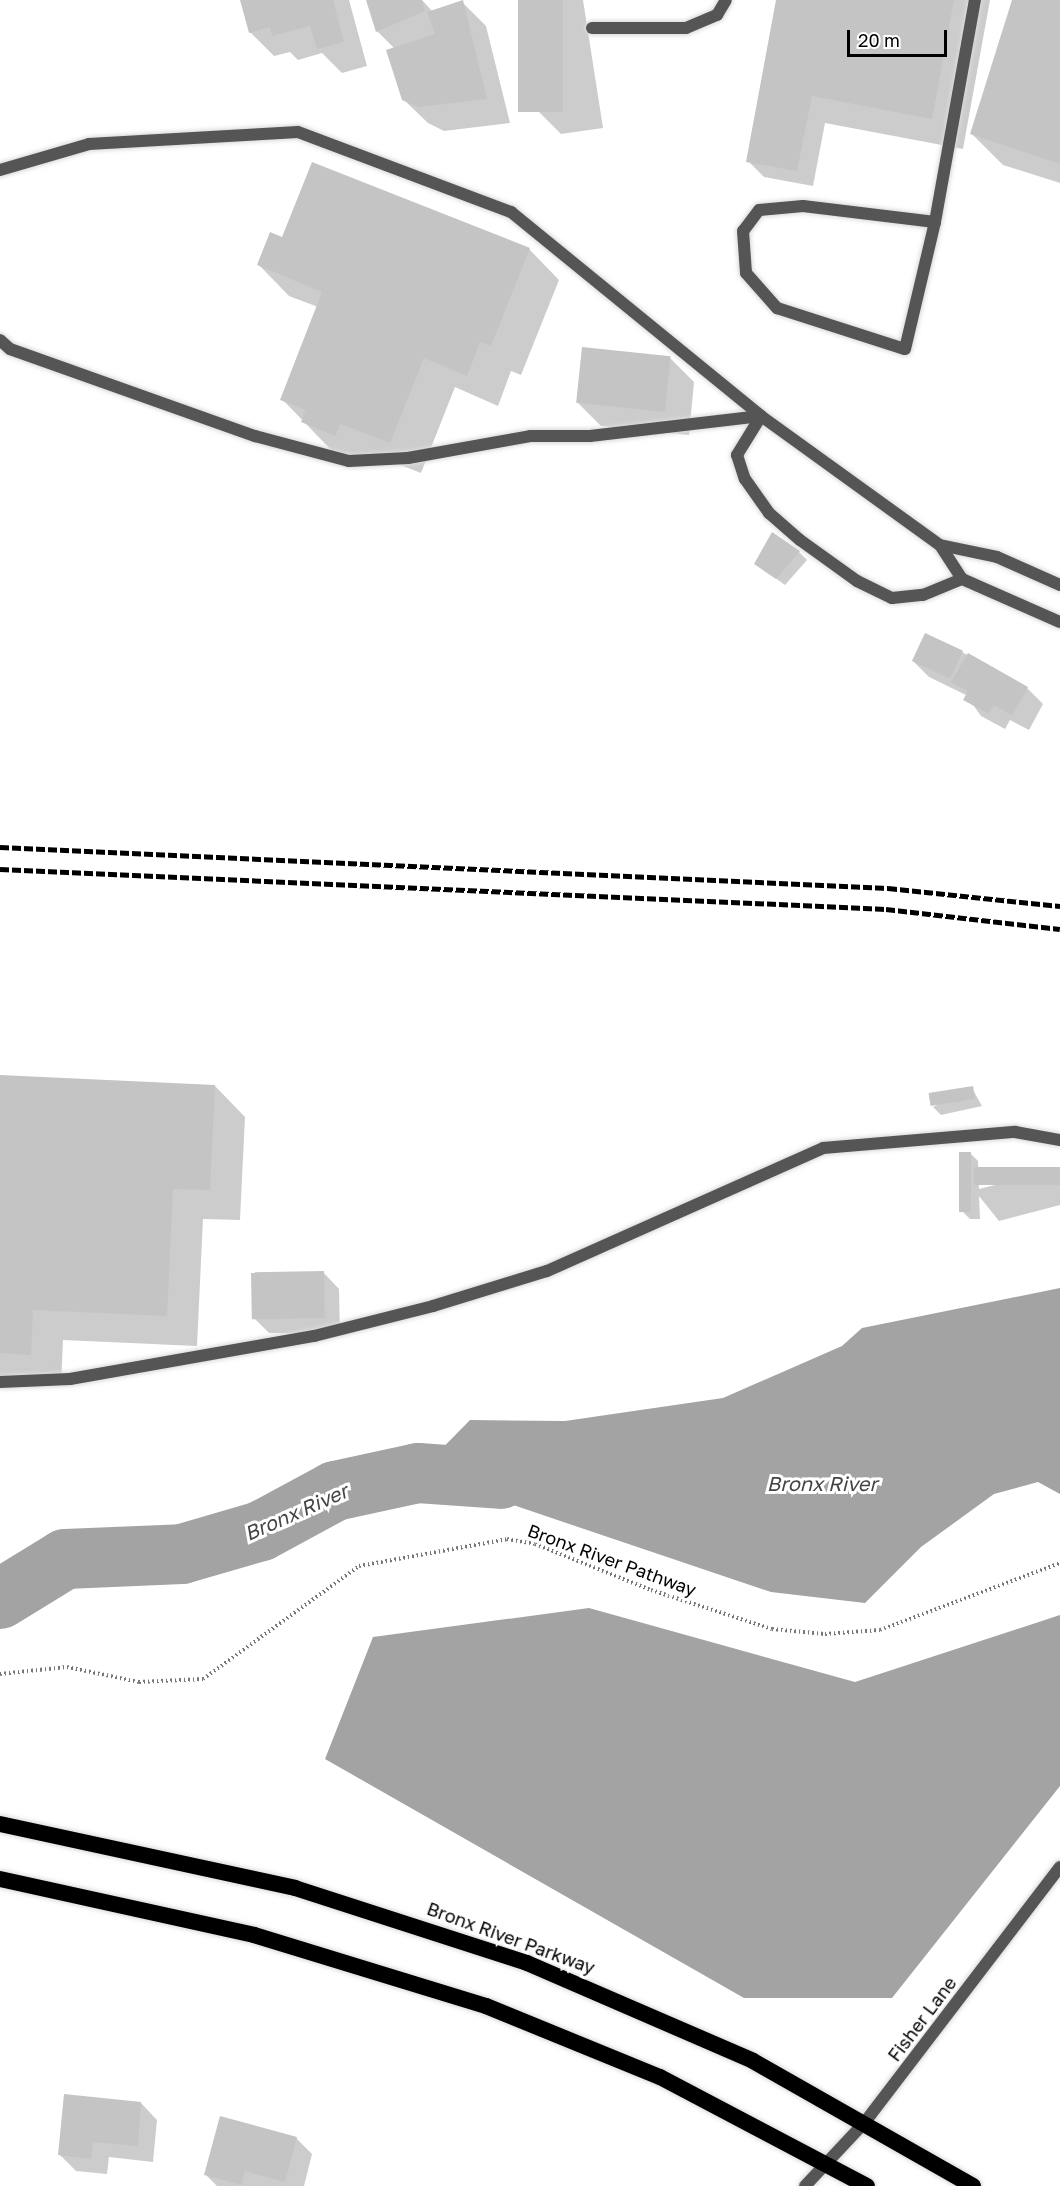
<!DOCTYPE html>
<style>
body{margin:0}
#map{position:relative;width:1060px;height:2186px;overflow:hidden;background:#fff;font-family:"Golos Text",sans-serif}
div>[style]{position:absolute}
.water>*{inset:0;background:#a3a3a3}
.shadow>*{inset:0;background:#0003}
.river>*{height:60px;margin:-30px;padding:0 30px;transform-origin:30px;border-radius:30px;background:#a3a3a3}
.building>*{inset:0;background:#c4c4c4;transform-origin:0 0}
.path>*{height:4px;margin-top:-2px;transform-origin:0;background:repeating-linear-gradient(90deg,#777 0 1.5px,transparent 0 4.5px)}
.roads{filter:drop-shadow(0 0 2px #dbdbdb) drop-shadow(0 0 2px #dbdbdb)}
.service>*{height:12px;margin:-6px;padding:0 6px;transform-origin:6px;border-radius:6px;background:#555}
.tertiary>*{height:12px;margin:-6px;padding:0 6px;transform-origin:6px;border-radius:6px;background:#555}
.trunk>*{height:16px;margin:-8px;padding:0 8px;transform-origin:8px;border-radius:8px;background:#000}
.rail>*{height:4.5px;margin-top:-2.25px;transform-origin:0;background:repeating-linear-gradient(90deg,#000 0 9px,transparent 0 12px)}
span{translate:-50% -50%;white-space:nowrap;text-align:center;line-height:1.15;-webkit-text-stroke:6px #fff;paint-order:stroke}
.street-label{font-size:18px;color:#000}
.water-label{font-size:20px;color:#444;font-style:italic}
.scale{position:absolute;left:847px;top:30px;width:100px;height:27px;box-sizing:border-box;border:3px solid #000;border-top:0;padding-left:8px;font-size:18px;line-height:21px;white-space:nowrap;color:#000;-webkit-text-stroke:4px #fff;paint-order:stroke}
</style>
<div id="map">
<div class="water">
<i style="clip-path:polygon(1060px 1288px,1060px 1494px,1038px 1482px,994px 1494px,921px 1547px,865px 1603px,771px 1592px,418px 1473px,470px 1420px,565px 1421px,723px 1398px,842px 1346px,862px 1328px)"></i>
<i style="clip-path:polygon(589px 1608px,855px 1682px,1060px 1615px,1060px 1786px,892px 1998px,744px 1998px,325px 1759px,373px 1637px)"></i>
</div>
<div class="shadow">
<i style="clip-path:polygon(242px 0,349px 0,367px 66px,342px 73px,322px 53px,298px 60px,290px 52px,274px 56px,250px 32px)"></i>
<i style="clip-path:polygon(368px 0,422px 0,433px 12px,462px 2px,486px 26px,510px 123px,444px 131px,428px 123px,403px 99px,395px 49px,377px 31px)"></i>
<i style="clip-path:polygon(519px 0,583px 0,603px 128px,561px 134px,537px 110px)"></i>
<i style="clip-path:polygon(778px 0,990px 0,963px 149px,825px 123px,813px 186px,764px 177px,748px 161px)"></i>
<i style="clip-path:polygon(1013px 0,1060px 0,1060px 183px,1003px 165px,972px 134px)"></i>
<i style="clip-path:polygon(283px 239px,529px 249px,559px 280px,521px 375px,511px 371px,498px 406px,455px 387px,421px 473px,370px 453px,365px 465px,334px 453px,282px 399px,318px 307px,289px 296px,259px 265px)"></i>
<i style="clip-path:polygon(670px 358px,694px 382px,689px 435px,601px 426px,577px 402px)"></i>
<i style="clip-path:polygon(799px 552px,807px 560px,785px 585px,756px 564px)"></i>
<i style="clip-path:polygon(962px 652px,1027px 688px,1043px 704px,1029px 730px,1010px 720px,1005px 729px,981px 716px,966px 695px,929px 677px,913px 661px)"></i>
<i style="clip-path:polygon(0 1076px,215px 1086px,245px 1117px,240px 1220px,203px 1219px,197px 1346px,63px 1340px,61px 1385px,0 1382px)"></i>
<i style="clip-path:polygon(972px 1088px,982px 1106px,941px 1115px,933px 1107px)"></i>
<i style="clip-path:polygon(970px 1153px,978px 1161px,979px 1189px,1060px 1169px,1060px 1205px,999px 1221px,979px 1196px,980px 1219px,970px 1219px,962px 1211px)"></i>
<i style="clip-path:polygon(323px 1272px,339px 1289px,340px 1334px,269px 1333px,253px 1317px)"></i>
<i style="clip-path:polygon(141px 2103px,157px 2120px,153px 2162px,109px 2157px,107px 2174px,76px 2171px,60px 2155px)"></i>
<i style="clip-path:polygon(296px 2138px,312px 2154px,304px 2186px,217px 2186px,206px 2175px)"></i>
</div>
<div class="river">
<i style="left:0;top:1599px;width:76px;rotate:-31.6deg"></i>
<i style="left:65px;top:1559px;width:117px;rotate:-2.4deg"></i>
<i style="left:182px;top:1554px;width:82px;rotate:-16.2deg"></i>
<i style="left:261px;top:1531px;width:84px;rotate:-28.4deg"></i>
<i style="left:335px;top:1491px;width:85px;rotate:-12.2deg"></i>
<i style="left:418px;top:1473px;width:83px;rotate:4.1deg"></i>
</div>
<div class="building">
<i style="clip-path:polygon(240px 0,333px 0,344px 42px,317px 49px,310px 26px,272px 36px,270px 27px,249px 33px)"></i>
<i style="clip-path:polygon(366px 0,422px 0,425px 11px,376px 32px)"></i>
<i style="clip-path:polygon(463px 0,487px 99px,418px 107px,402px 100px,386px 50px,435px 34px,427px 12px)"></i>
<i style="left:518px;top:0;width:45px;height:112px"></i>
<i style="clip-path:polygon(776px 0,954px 0,932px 119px,812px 96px,797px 171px,746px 162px)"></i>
<i style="clip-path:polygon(1012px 0,1060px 0,1060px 164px,970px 134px)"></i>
<i style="clip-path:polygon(312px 162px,530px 248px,491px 346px,480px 342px,467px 376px,424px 358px,390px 443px,340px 424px,335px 436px,301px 422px,306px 410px,280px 400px,322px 292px,257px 265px,270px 232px,282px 237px)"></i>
<i style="left:582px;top:347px;width:89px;height:56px;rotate:6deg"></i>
<i style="clip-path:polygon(772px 532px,800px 551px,776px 579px,754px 564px)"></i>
<i style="left:925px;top:633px;width:42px;height:31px;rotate:25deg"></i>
<i style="clip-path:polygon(968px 653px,1028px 687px,1012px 715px,994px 705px,989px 714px,963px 700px,968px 691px,951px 682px)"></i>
<i style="clip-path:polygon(0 1075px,215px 1085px,210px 1190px,173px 1189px,167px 1316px,33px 1310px,31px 1355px,0 1353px)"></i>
<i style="left:973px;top:1086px;width:13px;height:45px;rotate:81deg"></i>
<i style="left:959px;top:1152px;width:12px;height:60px"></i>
<i style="left:1060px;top:1167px;width:18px;height:86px;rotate:90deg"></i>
<i style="left:324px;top:1271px;width:47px;height:73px;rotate:89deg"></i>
<i style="clip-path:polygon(64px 2094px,141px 2102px,138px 2146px,93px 2142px,91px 2159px,58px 2155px)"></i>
<i style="clip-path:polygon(220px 2116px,297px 2137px,285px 2182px,245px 2171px,242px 2185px,204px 2175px)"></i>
</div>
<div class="path">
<i style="left:0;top:1674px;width:67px;rotate:-6deg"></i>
<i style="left:67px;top:1667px;width:74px;rotate:11.8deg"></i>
<i style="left:139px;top:1682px;width:64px;rotate:-2.7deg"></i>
<i style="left:203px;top:1679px;width:193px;rotate:-35.9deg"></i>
<i style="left:359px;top:1566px;width:150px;rotate:-10.3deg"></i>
<i style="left:507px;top:1539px;width:28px;rotate:10deg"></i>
<i style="left:535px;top:1544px;width:125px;rotate:21.6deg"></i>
<i style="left:651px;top:1590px;width:127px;rotate:17.9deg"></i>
<i style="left:772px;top:1629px;width:53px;rotate:5.4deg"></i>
<i style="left:825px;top:1634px;width:55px;rotate:-4.2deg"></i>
<i style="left:880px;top:1630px;width:192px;rotate:-20.4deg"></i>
</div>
<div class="roads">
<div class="service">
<i style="left:592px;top:28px;width:94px"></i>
<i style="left:686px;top:28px;width:34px;rotate:-23deg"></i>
<i style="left:717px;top:15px;width:17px;rotate:-59deg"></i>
<i style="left:0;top:170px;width:93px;rotate:-16.3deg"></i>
<i style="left:89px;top:144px;width:209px;rotate:-3.3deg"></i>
<i style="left:298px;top:132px;width:228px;rotate:20.6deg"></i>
<i style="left:511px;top:212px;width:323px;rotate:39.2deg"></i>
<i style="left:761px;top:416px;width:221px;rotate:35.8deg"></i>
<i style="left:940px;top:545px;width:40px;rotate:57.1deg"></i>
<i style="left:962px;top:579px;width:107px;rotate:23.7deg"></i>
<i style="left:935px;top:222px;width:133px;rotate:-173.1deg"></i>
<i style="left:803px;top:206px;width:44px;rotate:174.8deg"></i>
<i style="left:759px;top:210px;width:26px;rotate:127deg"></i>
<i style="left:743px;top:231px;width:42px;rotate:85.9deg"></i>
<i style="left:746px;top:273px;width:47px;rotate:48.5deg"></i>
<i style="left:777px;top:308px;width:134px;rotate:17.8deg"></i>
<i style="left:905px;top:349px;width:130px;rotate:-76.7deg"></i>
<i style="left:935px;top:222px;width:226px;rotate:-79.8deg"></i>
<i style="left:0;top:340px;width:13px;rotate:42deg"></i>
<i style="left:10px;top:349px;width:260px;rotate:19.6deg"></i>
<i style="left:255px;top:436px;width:97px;rotate:14.9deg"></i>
<i style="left:349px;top:461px;width:59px;rotate:-2.9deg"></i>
<i style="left:408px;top:458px;width:124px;rotate:-10.2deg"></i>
<i style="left:530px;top:436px;width:60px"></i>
<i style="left:590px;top:436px;width:172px;rotate:-6.7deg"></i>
<i style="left:761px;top:416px;width:46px;rotate:121.6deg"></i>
<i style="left:737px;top:455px;width:25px;rotate:72deg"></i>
<i style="left:745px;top:479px;width:42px;rotate:54.8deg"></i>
<i style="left:769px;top:513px;width:41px;rotate:41.1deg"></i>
<i style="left:800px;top:540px;width:70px;rotate:35.7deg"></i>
<i style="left:857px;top:581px;width:39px;rotate:26deg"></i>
<i style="left:892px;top:598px;width:31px;rotate:-6deg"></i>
<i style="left:923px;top:595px;width:42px;rotate:-22.3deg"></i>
<i style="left:940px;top:545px;width:58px;rotate:11.9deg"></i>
<i style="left:997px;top:557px;width:69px;rotate:24deg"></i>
<i style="left:0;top:1382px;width:70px;rotate:-2.5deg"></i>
<i style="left:70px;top:1379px;width:248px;rotate:-10deg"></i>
<i style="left:314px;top:1336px;width:123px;rotate:-14.1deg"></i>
<i style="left:433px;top:1306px;width:119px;rotate:-17.1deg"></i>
<i style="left:547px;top:1271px;width:302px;rotate:-24deg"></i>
<i style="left:823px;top:1148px;width:193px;rotate:-4.8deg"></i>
<i style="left:1015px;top:1132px;width:46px;rotate:10.1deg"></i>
</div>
<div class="tertiary">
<i style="left:805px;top:2186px;width:88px;rotate:-46.8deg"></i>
<i style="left:865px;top:2122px;width:321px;rotate:-52.6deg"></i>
</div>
<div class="trunk">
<i style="left:0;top:1824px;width:302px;rotate:12.2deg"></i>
<i style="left:295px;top:1888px;width:244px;rotate:17.9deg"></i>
<i style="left:527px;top:1963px;width:246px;rotate:23.4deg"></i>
<i style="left:753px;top:2061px;width:253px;rotate:29.6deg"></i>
<i style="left:0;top:1879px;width:260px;rotate:12.4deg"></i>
<i style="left:254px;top:1935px;width:243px;rotate:17deg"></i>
<i style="left:486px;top:2006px;width:188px;rotate:22.2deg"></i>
<i style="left:660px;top:2077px;width:234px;rotate:27.8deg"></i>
</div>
</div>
<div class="rail">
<i style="left:0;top:847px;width:889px;rotate:2.64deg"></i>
<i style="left:888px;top:888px;width:173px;rotate:6deg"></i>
<i style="left:0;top:869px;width:887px;rotate:2.58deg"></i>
<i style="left:886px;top:909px;width:175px;rotate:6.6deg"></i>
</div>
<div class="street-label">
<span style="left:612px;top:1560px;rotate:20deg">Bronx River Pathway</span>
<span style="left:511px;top:1938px;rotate:20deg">Bronx River Parkway</span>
<span style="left:922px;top:2019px;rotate:-53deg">Fisher Lane</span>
</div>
<div class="water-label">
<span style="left:822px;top:1483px">Bronx River</span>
<span style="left:296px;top:1512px;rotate:-24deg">Bronx River</span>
</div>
<div class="scale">20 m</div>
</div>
